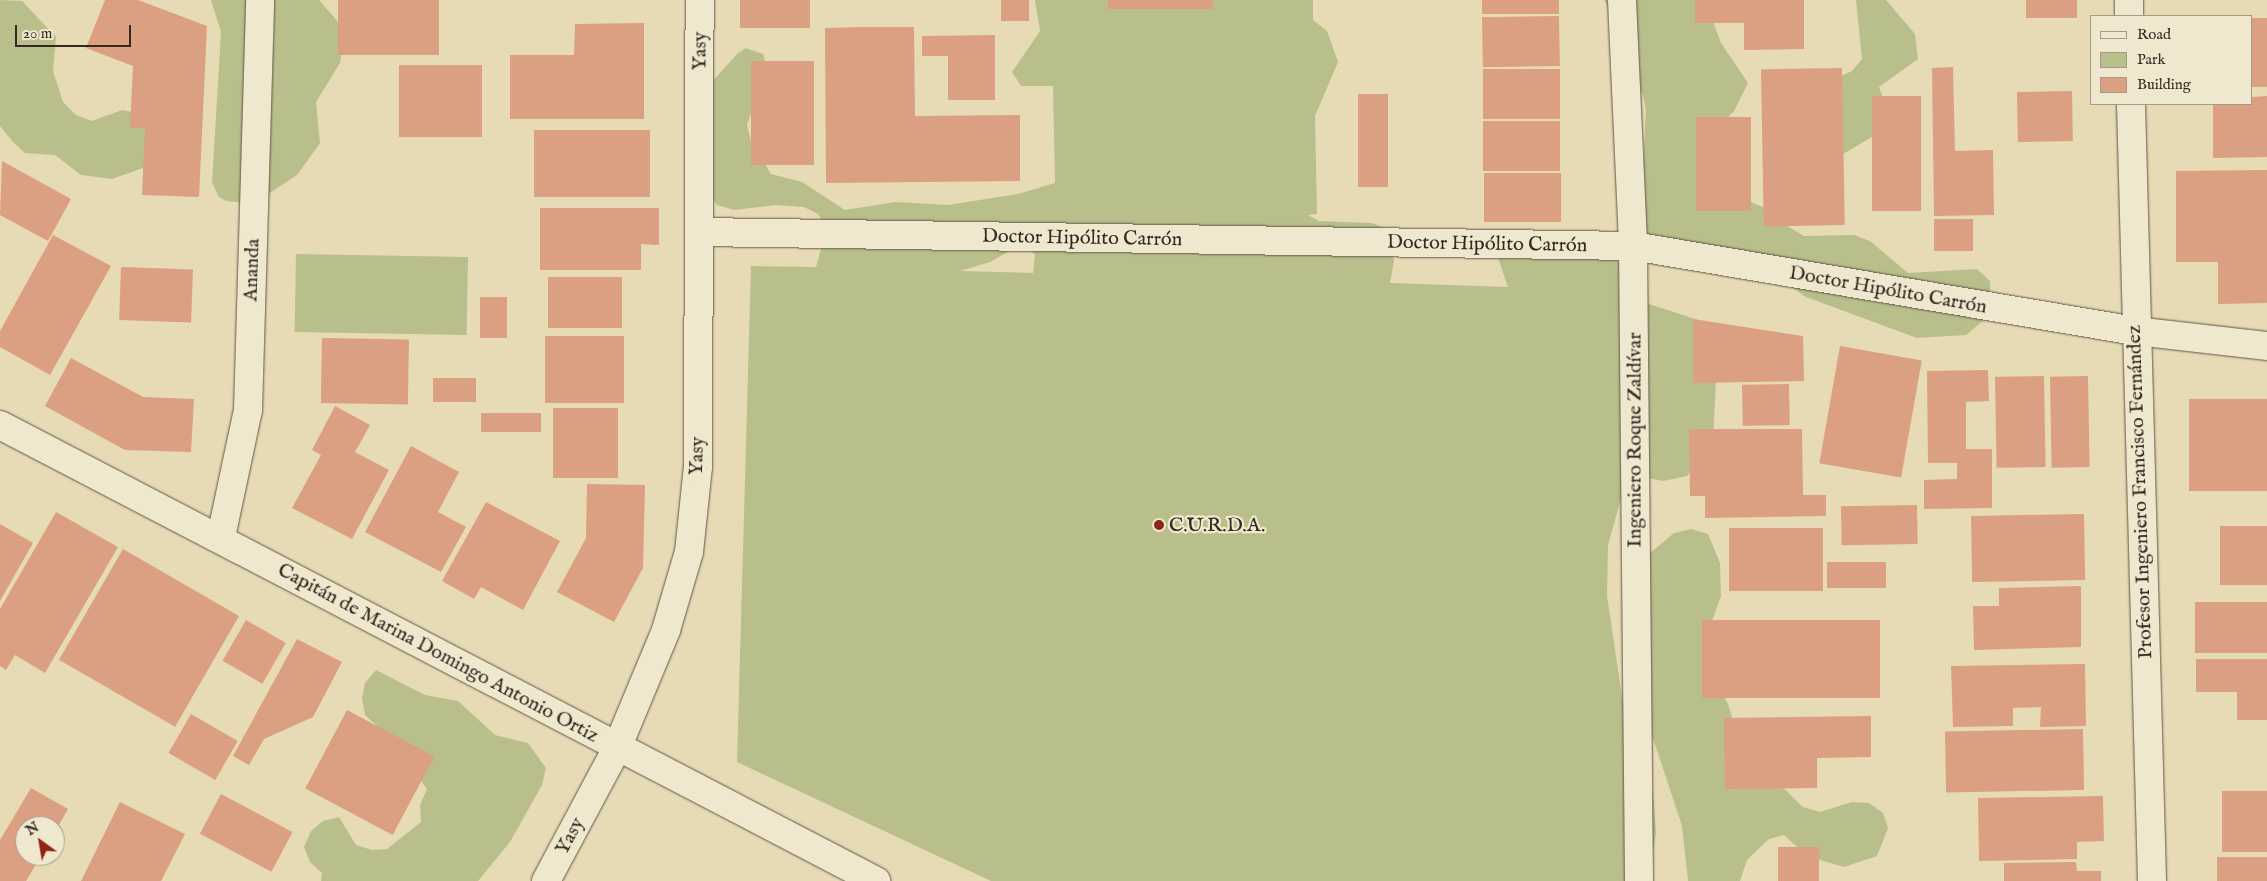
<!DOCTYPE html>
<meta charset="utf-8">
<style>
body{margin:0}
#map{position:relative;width:2267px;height:881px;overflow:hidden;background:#e7dbb5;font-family:"IM FELL English",serif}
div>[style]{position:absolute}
.green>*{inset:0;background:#b8bf8b;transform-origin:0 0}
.building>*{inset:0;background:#db9f81;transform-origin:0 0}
.roads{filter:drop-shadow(0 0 1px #615647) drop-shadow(0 0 1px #615647)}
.street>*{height:28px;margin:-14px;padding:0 14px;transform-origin:14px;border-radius:14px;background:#efe8cf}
.dots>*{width:14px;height:14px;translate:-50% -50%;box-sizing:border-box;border:2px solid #efe8cf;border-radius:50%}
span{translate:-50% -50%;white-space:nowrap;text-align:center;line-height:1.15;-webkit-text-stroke:4.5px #efe8cf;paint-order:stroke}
.street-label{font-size:20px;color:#342922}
.poi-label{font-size:20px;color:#342922}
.left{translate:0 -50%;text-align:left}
.legend{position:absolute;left:2090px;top:15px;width:162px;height:90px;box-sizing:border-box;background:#efe8cf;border:1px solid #a49c8a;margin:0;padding:6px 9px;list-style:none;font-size:15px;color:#342922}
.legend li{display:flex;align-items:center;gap:10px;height:25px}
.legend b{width:25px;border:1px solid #a49c8a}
.north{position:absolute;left:15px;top:816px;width:50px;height:50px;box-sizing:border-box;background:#efe8cf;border:1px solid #a49c8a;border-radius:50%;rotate:328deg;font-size:14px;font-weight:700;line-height:20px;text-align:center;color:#342922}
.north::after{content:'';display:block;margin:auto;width:18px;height:22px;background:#8f2418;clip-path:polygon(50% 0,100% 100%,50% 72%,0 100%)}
.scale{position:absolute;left:15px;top:25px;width:116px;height:22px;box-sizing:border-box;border:2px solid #342922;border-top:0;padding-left:6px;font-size:15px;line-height:18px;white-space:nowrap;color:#342922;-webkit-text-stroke:4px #efe8cf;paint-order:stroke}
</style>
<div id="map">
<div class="green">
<i style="clip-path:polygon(0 0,22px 1px,56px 37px,53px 71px,63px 102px,76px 115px,92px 121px,122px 110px,138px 113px,149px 125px,154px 156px,143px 168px,112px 179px,81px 175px,55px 155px,25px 153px,13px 142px,0 126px)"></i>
<i style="clip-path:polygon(211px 0,319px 0,339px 23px,344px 40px,340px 63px,316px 102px,320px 143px,297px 175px,253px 204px,226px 201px,219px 197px,212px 182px,221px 32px)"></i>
<i style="clip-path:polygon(evenodd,1035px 0,1313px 0,1313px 20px,1327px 31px,1338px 62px,1315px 116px,1317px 214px,1308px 215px,1319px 221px,1372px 223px,1386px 229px,1394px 261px,1390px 283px,1508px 287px,1498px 258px,1520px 244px,1604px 251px,1623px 266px,1637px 300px,1698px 320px,1716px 381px,1713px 441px,1687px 476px,1663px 481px,1638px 476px,1625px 484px,1608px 545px,1607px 596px,1627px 730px,1653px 794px,1656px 832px,1649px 881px,991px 881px,737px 762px,751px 266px,816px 267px,827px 228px,818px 214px,804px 207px,776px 205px,734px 210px,717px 205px,712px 197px,702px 93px,738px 53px,746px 48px,763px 54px,767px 68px,747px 125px,751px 141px,771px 174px,802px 182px,845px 210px,895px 202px,948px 205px,1018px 194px,1055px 183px,1053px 86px,1021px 86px,1012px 72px,1040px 31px,1035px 0,1025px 242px,1035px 255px,1033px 273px,960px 271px,990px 262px,1025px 242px)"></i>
<i style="clip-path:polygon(1604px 0,1705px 0,1721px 43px,1748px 83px,1734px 111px,1722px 123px,1743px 199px,1768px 209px,1772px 217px,1804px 236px,1854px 235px,1870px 241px,1908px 273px,1977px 269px,1990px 281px,1991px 314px,1966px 335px,1917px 338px,1806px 297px,1778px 278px,1640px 237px,1646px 110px,1643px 95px,1625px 67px,1624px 32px)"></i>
<i style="clip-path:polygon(1856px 0,1886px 0,1915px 34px,1918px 59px,1879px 87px,1885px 103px,1875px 135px,1835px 159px,1828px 82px,1852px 71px,1862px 59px)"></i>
<i style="left:296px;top:254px;width:172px;height:78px;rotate:1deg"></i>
<i style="clip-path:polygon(1691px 529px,1708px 534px,1720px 563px,1721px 596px,1704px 643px,1704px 661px,1728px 704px,1742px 748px,1803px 807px,1820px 812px,1852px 802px,1869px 803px,1883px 813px,1888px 828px,1877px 856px,1844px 867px,1807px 856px,1784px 835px,1769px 839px,1747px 860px,1740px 881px,1688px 881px,1682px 826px,1646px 717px,1649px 554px,1674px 533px)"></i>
<i style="clip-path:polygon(376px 670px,425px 695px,458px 701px,495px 735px,528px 743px,546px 768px,542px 785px,510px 842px,478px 881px,321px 881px,322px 873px,310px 862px,304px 847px,311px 831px,323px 821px,339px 817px,356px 845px,372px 850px,387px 849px,421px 822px,420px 805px,427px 789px,389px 737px,365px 715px,362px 698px,365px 683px)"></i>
</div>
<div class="building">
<i style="clip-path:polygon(105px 0,138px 0,207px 26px,199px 197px,142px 195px,145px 128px,130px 128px,133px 66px,86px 48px)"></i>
<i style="left:338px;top:0;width:101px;height:55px"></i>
<i style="left:740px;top:0;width:70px;height:28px"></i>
<i style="left:1001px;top:0;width:28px;height:21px"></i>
<i style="left:1108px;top:0;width:105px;height:9px"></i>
<i style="left:1482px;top:0;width:77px;height:14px"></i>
<i style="clip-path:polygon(1695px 0,1804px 0,1804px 49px,1744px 50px,1744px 23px,1695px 23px)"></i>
<i style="left:2026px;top:0;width:51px;height:18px"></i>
<i style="left:1559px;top:16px;width:50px;height:77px;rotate:89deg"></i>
<i style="left:2251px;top:18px;width:16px;height:69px"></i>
<i style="clip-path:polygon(644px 23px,644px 119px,510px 119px,510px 55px,574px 55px,575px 24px)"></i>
<i style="clip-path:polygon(861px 27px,914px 27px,915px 116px,1020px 115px,1020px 181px,826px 183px,825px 28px)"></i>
<i style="clip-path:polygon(995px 35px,995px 100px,948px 100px,948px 56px,922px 56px,922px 36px)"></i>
<i style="left:814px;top:61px;width:104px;height:63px;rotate:90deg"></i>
<i style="left:399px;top:65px;width:83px;height:72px"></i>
<i style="clip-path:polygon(1953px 67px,1955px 151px,1993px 150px,1994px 215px,1934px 216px,1932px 68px)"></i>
<i style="left:1842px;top:68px;width:157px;height:81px;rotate:89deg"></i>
<i style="left:1483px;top:69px;width:77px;height:50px"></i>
<i style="left:2072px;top:91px;width:50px;height:55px;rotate:89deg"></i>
<i style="left:1358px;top:94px;width:30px;height:93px"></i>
<i style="left:1921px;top:96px;width:115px;height:49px;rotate:90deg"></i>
<i style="clip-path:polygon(2267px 96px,2267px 157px,2213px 158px,2213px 104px,2251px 104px,2251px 97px)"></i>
<i style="left:1696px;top:117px;width:55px;height:94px"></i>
<i style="left:1483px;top:121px;width:77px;height:50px"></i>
<i style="left:650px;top:130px;width:67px;height:116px;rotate:90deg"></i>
<i style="clip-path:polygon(2px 161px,71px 199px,48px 241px,0 215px)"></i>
<i style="clip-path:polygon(2267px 170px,2267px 303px,2218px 304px,2218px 262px,2176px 262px,2176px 171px)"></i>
<i style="left:1561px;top:173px;width:49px;height:77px;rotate:90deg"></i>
<i style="clip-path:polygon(540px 208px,659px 208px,659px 245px,641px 244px,641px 270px,540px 270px)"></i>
<i style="left:1973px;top:219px;width:32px;height:39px;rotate:90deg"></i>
<i style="clip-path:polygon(53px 235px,111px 266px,50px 375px,0 347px,0 331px)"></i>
<i style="left:121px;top:267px;width:72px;height:53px;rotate:2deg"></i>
<i style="left:548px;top:277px;width:74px;height:51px"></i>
<i style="left:480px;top:297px;width:27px;height:41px"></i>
<i style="clip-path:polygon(1693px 319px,1803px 336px,1804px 381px,1693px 383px)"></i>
<i style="left:545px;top:336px;width:79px;height:67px"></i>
<i style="left:322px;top:338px;width:87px;height:65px;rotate:1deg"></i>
<i style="left:1840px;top:346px;width:83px;height:119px;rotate:10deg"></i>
<i style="clip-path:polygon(71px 358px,143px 397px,194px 399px,191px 452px,125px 450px,45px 406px)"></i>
<i style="clip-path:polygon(1988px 370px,1989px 401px,1966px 402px,1966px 449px,1992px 449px,1992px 508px,1924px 509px,1924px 480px,1957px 479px,1957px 463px,1928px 463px,1927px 371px)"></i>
<i style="left:2044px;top:376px;width:91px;height:49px;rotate:89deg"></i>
<i style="left:2088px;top:376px;width:91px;height:38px;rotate:89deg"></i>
<i style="left:433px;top:378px;width:43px;height:24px"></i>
<i style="left:1789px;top:384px;width:41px;height:47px;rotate:89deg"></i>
<i style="left:2189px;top:399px;width:78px;height:92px"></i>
<i style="clip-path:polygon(335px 406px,370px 425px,355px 452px,389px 470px,352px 539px,292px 508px,321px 455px,312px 450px)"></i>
<i style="left:553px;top:408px;width:65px;height:70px"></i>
<i style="left:481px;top:413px;width:60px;height:19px"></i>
<i style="clip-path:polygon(1689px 429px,1802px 429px,1803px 495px,1826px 495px,1826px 516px,1705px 518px,1705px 496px,1690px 496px)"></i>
<i style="clip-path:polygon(411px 446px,459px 472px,438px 512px,466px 527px,441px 572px,365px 532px)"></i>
<i style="clip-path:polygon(587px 484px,645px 485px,643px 568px,614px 622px,557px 592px,586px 538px)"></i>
<i style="clip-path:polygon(486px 502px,560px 541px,523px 610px,481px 587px,474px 599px,442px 581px)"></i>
<i style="left:1917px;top:505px;width:39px;height:76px;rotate:89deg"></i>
<i style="clip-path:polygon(56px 512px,118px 547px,45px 673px,15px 655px,6px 670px,0 666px,0 609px)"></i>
<i style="left:2084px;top:514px;width:66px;height:113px;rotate:89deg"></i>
<i style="clip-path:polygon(0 524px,33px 543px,0 601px)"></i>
<i style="left:2220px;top:526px;width:47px;height:59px"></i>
<i style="left:1823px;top:528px;width:63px;height:94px;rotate:90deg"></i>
<i style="left:123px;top:549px;width:134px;height:128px;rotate:30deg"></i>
<i style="left:1886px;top:562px;width:26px;height:59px;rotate:90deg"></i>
<i style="clip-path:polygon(2081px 586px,2081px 647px,1974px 650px,1973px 606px,1999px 606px,1999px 588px)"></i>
<i style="left:2195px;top:602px;width:72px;height:51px"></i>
<i style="left:246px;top:620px;width:46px;height:47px;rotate:30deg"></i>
<i style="left:1880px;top:620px;width:78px;height:178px;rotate:90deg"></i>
<i style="clip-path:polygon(297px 639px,342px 662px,313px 717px,264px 739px,249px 765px,233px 756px)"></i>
<i style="clip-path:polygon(2196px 659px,2267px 659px,2267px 720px,2237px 720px,2237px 692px,2196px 692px)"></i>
<i style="clip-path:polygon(2085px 664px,2086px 726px,2040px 727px,2041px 707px,2013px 708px,2013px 726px,1953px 727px,1951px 666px)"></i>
<i style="left:347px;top:710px;width:99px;height:89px;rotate:28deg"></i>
<i style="left:191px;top:714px;width:54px;height:45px;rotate:30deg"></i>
<i style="clip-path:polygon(1871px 716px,1871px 757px,1817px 758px,1817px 788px,1725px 789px,1724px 718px)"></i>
<i style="left:2083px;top:729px;width:61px;height:138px;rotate:89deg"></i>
<i style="clip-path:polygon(31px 788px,68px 809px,55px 832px,55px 826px,25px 826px,25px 856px,41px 856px,26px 881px,0 881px,0 840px)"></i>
<i style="left:2222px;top:791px;width:45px;height:61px"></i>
<i style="left:221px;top:794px;width:81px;height:45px;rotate:28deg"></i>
<i style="clip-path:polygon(2103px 796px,2104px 841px,2077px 842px,2077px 859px,1979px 861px,1978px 798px)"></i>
<i style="clip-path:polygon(120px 802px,185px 834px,161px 881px,81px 881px)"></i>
<i style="left:1819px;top:847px;width:34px;height:41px;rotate:90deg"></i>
<i style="left:2217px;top:857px;width:50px;height:24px"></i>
<i style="clip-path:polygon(2076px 862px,2077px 871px,2101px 871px,2101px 881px,2004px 881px,2004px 863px)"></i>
</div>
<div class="roads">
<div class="street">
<i style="left:1622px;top:0;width:246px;rotate:87.4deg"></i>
<i style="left:1633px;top:246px;width:635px;rotate:89.46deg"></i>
<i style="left:2129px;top:0;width:16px;rotate:90deg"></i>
<i style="left:2131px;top:104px;width:777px;rotate:88.45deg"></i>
<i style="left:699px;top:232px;width:934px;rotate:0.86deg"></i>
<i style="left:1633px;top:246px;width:509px;rotate:9.61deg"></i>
<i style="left:2135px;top:331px;width:133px;rotate:6.5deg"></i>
<i style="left:0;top:425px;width:988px;rotate:27.5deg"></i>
<i style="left:221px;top:537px;width:130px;rotate:-78deg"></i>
<i style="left:248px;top:410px;width:410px;rotate:-88.3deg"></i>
<i style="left:546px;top:881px;width:151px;rotate:-61.9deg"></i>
<i style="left:617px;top:748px;width:128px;rotate:-67.4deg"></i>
<i style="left:666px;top:630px;width:81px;rotate:-73.6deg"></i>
<i style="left:689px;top:552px;width:85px;rotate:-84deg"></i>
<i style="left:698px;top:467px;width:467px;rotate:-89.8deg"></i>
</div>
</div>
<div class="dots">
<i style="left:1159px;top:525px;background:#8f2418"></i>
</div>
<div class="street-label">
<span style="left:700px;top:51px;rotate:-90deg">Yasy</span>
<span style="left:1082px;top:238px;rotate:1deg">Doctor Hipólito Carrón</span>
<span style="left:1487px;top:244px;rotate:1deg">Doctor Hipólito Carrón</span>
<span style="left:252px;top:270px;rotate:-88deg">Ananda</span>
<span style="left:1888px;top:290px;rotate:10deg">Doctor Hipólito Carrón</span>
<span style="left:1635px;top:440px;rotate:-90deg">Ingeniero Roque Zaldívar</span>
<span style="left:697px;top:456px;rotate:-88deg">Yasy</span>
<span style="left:2140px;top:492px;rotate:-92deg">Profesor Ingeniero Francisco Fernández</span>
<span style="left:438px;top:653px;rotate:28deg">Capitán de Marina Domingo Antonio Ortiz</span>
<span style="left:570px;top:836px;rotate:-62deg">Yasy</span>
</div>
<div class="poi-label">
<span class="left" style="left:1169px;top:525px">C.U.R.D.A.</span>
</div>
<ul class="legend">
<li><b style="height:6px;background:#efe8cf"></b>Road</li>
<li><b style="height:14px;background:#b8bf8b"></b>Park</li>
<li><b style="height:14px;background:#db9f81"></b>Building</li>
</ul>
<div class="north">N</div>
<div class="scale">20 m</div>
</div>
